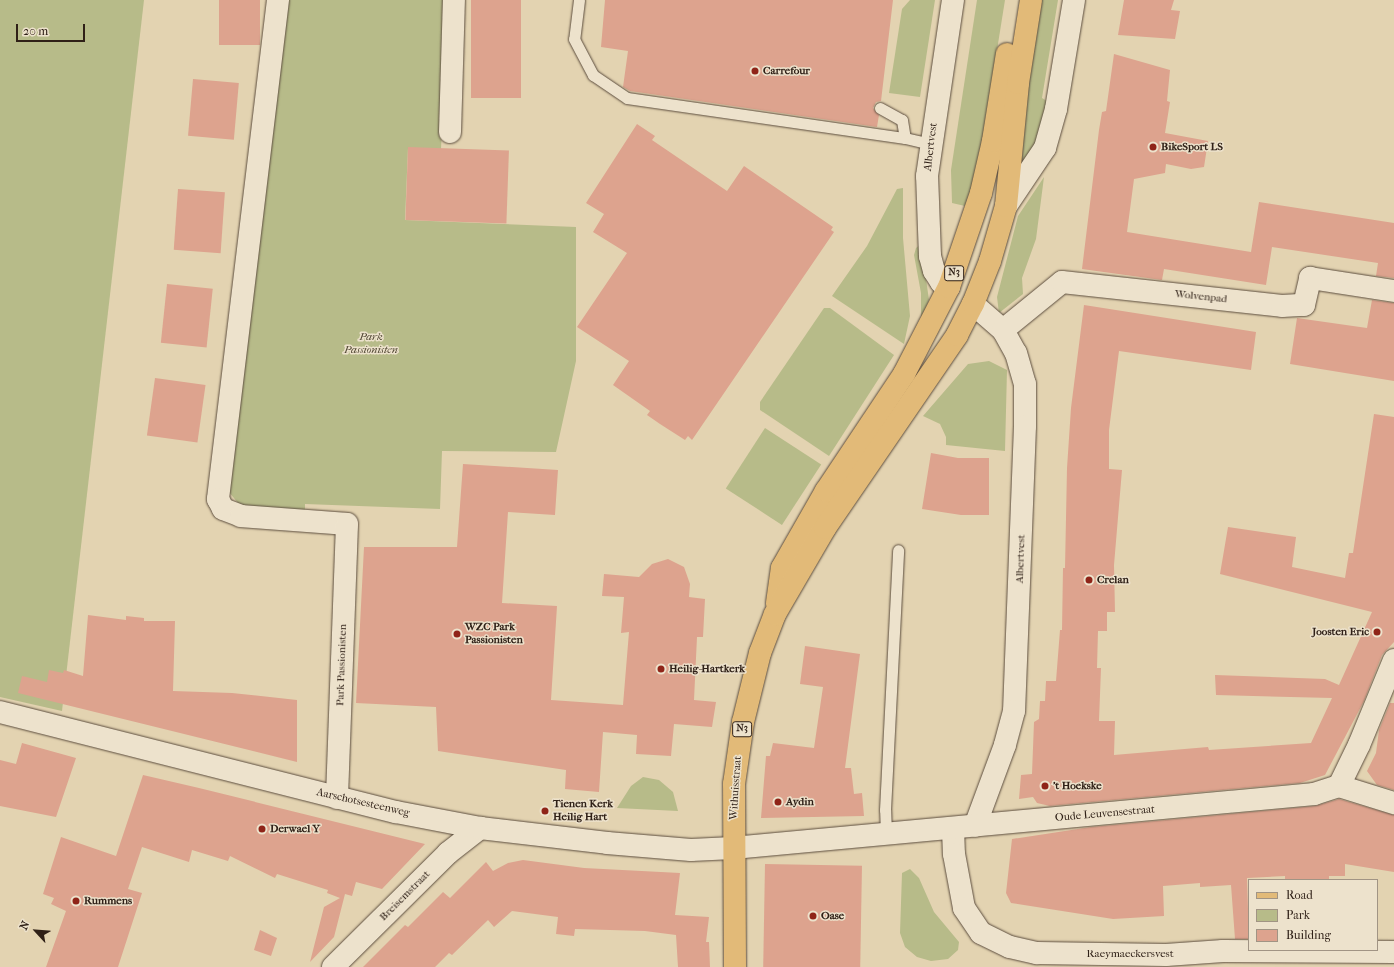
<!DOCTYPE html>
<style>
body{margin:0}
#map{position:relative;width:1394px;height:967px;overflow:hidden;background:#e3d3b1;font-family:"IM FELL French Canon",serif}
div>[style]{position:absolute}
.green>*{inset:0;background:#b7bb89;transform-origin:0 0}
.building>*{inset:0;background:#dda38e;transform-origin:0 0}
.roads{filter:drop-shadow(0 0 1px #5c4d3e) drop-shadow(0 0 1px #5c4d3e)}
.service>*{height:11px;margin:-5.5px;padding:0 5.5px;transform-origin:5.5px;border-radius:5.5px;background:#ede2cc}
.minor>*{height:22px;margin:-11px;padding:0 11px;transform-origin:11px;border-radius:11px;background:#ede2cc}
.secondary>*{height:22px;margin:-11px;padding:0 11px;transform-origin:11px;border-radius:11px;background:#ede2cc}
.primary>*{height:22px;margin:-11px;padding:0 11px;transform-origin:11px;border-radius:11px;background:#e2ba78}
.dots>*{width:11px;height:11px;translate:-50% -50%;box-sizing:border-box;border:2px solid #ede2cc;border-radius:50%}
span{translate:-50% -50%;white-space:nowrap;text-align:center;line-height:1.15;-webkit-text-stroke:3px #ede2cc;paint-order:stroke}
.shield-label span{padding:1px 3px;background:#ede2cc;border:1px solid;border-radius:3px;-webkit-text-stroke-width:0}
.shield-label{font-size:10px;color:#2f2017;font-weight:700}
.poi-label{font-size:11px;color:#2f2017;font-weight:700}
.left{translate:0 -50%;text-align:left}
.right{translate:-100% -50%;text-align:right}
.street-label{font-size:11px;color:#2f2017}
.park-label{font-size:11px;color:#514734;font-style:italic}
.legend{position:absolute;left:1248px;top:879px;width:130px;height:72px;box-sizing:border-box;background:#ede2cc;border:1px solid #a19484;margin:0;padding:5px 7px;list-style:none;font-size:12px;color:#2f2017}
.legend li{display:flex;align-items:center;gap:8px;height:20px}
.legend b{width:20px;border:1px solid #a19484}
.north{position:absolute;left:16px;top:911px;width:40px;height:40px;-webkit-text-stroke:3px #ede2cc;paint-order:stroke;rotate:296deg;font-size:11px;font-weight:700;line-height:16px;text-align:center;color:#2f2017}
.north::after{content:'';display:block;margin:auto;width:14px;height:18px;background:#2f2017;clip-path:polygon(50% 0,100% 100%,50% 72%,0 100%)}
.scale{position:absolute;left:16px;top:24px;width:69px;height:18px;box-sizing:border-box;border:2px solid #2f2017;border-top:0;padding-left:5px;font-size:12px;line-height:14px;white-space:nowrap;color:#2f2017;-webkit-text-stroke:3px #ede2cc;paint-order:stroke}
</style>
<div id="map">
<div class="green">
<i style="clip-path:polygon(0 0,144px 0,62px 711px,0 697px)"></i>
<i style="clip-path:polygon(283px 0,448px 0,441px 149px,408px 148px,405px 220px,576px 227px,576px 361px,556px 452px,442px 451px,440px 509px,305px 504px,305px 511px,251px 509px,238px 503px,229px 492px)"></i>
<i style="clip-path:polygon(910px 0,935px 0,920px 97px,889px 93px,902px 9px)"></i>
<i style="clip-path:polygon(977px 0,1005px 0,977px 175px,965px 206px,952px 203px,951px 170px)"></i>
<i style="clip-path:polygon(1038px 0,1058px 0,1042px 98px,1050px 103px,1041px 135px,1017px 175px)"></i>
<i style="clip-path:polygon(1044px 177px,1036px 239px,1022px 278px,1023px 294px,999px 313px,997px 297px,1018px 216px)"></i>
<i style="clip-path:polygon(903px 188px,903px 238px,910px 316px,904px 344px,832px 296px,867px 246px,897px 189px)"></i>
<i style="clip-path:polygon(921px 244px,929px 300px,921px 320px,921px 293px,914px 255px,916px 248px)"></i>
<i style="clip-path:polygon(824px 308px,830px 308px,894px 355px,829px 456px,760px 410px,760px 402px)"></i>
<i style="clip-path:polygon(989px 361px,1007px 370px,1005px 451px,946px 445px,946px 437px,940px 424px,923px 416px,968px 364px)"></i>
<i style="left:765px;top:428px;width:67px;height:72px;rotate:33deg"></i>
<i style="clip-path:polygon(643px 777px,659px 780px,673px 792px,678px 811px,617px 808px,631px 786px)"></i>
<i style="clip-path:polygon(910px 869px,919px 878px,934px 912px,959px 942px,958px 950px,948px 959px,931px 961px,917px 957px,905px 947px,900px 933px,902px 873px)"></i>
</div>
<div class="building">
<i style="left:219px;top:0;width:41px;height:45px"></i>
<i style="left:471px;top:0;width:50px;height:98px"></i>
<i style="clip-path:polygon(605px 0,893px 0,881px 101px,876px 102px,873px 108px,879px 115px,877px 127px,630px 91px,623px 87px,628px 51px,601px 47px)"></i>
<i style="clip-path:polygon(1124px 0,1174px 0,1171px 10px,1180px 11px,1175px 39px,1118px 35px)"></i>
<i style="clip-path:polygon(1114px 54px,1170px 70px,1167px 101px,1170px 102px,1165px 133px,1208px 141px,1204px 167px,1191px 169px,1166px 164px,1165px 173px,1134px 179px,1127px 232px,1251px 252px,1259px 202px,1394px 223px,1394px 278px,1376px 276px,1378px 263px,1272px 247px,1266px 285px,1164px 269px,1162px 280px,1082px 269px,1099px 130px,1102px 112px,1106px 111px)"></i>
<i style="left:193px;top:79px;width:46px;height:57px;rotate:5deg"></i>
<i style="clip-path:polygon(637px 124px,655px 136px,652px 140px,727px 191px,744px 166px,833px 227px,831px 230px,834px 232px,692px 440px,688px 436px,685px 440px,660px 424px,647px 415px,650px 411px,613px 385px,629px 361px,577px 327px,627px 253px,593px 232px,604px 214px,586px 203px)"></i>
<i style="left:408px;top:147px;width:101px;height:73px;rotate:2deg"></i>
<i style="left:178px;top:189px;width:47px;height:61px;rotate:4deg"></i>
<i style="left:167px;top:284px;width:46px;height:59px;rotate:6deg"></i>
<i style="clip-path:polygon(1372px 300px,1394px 303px,1394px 381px,1290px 364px,1297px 318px,1367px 328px)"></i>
<i style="clip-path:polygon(1084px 305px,1256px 332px,1251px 370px,1119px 351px,1109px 430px,1109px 469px,1122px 470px,1114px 565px,1115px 612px,1107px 612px,1107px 631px,1098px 631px,1097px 668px,1101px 668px,1099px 721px,1115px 721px,1114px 755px,1208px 747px,1209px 750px,1311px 743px,1332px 698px,1216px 695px,1215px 675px,1325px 679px,1339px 685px,1372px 612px,1220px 574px,1228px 527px,1296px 537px,1292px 567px,1345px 578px,1349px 553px,1353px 553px,1374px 414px,1394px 417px,1394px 642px,1382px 655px,1364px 701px,1325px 775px,1300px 783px,1050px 806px,1037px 803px,1033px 797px,1019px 799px,1021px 775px,1032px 774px,1034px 722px,1039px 719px,1040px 701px,1045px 701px,1046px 681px,1056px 681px,1060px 630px,1062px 630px,1063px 568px,1065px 568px,1067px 468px,1071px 408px)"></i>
<i style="left:155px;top:378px;width:51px;height:58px;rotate:8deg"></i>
<i style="clip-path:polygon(931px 453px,958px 458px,989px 458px,989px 515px,961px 515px,922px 509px)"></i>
<i style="clip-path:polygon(463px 464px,558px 470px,555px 515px,508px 512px,502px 603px,557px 606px,551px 700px,623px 705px,629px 632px,621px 633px,624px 597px,602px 596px,604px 574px,639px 577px,652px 564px,668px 559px,684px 567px,690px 584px,689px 597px,705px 599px,703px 637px,697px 637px,694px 700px,716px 702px,712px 727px,674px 724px,671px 756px,636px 754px,637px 735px,603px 732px,599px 792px,565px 789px,566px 770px,438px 751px,436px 707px,356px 703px,364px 547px,457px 547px)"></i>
<i style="clip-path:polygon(88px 615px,126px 620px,126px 616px,144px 618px,144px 621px,175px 621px,173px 691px,232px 693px,297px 700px,297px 762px,18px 693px,22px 676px,47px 682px,49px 670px,63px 673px,64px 670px,83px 676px)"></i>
<i style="clip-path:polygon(805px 646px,860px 654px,845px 768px,851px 768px,854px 794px,862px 793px,864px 816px,761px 818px,766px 756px,770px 756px,773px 743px,814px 748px,823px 687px,800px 684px)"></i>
<i style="clip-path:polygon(1390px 703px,1394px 703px,1394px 790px,1377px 785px,1367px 771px,1376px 753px,1379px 730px)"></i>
<i style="clip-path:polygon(22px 743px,76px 758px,56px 817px,0 806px,0 760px,16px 764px)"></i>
<i style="clip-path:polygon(143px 775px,199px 788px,425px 844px,382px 889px,356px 882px,352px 896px,345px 894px,334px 937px,310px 962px,324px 907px,340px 898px,327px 893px,328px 890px,277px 874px,275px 878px,230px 856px,228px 861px,192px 850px,189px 862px,142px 847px,128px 889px,142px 893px,118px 967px,46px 967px,66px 911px,51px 904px,54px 898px,43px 894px,61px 837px,116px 856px)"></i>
<i style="clip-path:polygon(1339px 799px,1394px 815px,1394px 872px,1345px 864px,1345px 876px,1329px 876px,1329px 880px,1285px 880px,1285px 876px,1247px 878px,1249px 939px,1235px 939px,1231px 885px,1200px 887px,1200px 883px,1163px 886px,1164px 916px,1113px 919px,1011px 903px,1006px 893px,1012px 839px,1091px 827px,1315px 806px)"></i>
<i style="clip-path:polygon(523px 860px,584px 868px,680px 873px,675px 915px,709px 917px,706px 942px,709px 942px,710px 967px,678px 967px,676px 935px,645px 931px,575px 929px,574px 936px,556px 934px,558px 917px,512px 911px,494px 927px,488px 920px,452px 955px,449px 953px,435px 967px,363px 967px,405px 925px,408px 927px,443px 892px,450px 898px,486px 862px,493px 871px,508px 863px)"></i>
<i style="left:765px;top:864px;width:97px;height:103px;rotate:1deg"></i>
<i style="clip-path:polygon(260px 930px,277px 938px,271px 956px,254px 950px)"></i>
</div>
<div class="roads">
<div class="service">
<i style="left:579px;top:0;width:39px;rotate:97deg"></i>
<i style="left:574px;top:39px;width:41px;rotate:62.2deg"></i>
<i style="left:593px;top:75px;width:41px;rotate:34.1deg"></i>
<i style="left:627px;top:98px;width:281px;rotate:8.2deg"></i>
<i style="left:905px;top:138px;width:26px;rotate:13deg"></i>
<i style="left:880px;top:108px;width:25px;rotate:29deg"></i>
<i style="left:902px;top:120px;width:18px;rotate:81deg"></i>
<i style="left:886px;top:834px;width:24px;rotate:-92deg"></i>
<i style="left:885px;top:810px;width:260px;rotate:-87.1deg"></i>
</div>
<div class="minor">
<i style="left:278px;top:0;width:503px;rotate:96.86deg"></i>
<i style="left:218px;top:499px;width:11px;rotate:63deg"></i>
<i style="left:223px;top:509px;width:19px;rotate:21deg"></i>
<i style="left:241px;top:516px;width:106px;rotate:4.3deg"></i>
<i style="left:347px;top:524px;width:274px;rotate:92.1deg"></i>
<i style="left:450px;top:132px;width:132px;rotate:-88.3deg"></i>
<i style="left:1006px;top:206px;width:70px;rotate:-56.1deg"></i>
<i style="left:1045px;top:148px;width:41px;rotate:-74.2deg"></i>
<i style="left:1056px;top:109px;width:110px;rotate:-80.6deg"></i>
<i style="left:949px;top:287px;width:9px;rotate:-148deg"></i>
<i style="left:941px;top:282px;width:13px;rotate:-122deg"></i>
<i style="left:934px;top:271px;width:16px;rotate:-105deg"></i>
<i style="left:930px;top:256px;width:80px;rotate:-92.1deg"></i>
<i style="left:927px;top:176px;width:178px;rotate:-81.6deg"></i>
<i style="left:973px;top:304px;width:40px;rotate:41deg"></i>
<i style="left:1003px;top:330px;width:26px;rotate:61deg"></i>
<i style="left:1016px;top:353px;width:32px;rotate:74deg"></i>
<i style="left:1025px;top:384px;width:42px;rotate:90deg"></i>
<i style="left:1025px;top:426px;width:285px;rotate:92.2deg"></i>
<i style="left:1014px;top:711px;width:35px;rotate:105deg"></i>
<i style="left:1005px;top:745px;width:86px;rotate:110.3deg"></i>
<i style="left:1003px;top:330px;width:76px;rotate:-39.1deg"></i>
<i style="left:1062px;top:282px;width:221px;rotate:6.2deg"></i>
<i style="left:1282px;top:306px;width:22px;rotate:-3deg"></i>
<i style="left:1304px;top:305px;width:28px;rotate:-77deg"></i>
<i style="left:1310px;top:278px;width:85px;rotate:8.8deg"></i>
<i style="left:1339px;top:786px;width:58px;rotate:17.2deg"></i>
<i style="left:953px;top:828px;width:26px;rotate:88deg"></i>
<i style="left:954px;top:854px;width:55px;rotate:79.5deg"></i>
<i style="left:964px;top:908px;width:30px;rotate:56deg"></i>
<i style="left:981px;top:933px;width:32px;rotate:26deg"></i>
<i style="left:1010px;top:947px;width:28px;rotate:13deg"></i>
<i style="left:1037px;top:953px;width:129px;rotate:0.9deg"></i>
<i style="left:1166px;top:955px;width:57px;rotate:-4deg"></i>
<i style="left:1223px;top:951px;width:171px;rotate:0.3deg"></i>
<i style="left:733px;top:848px;width:584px;rotate:-5.31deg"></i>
<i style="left:1314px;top:794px;width:26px;rotate:-18deg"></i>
<i style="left:1339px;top:786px;width:46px;rotate:-64deg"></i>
<i style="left:1359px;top:745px;width:92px;rotate:-67.6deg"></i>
<i style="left:333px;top:967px;width:162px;rotate:-44.7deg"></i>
<i style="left:448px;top:853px;width:41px;rotate:-38deg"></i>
</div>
<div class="secondary">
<i style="left:0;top:712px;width:408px;rotate:14.2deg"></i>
<i style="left:396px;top:812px;width:86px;rotate:10.8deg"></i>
<i style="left:480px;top:828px;width:128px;rotate:6.7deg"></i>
<i style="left:607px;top:843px;width:84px;rotate:4.8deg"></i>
<i style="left:691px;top:850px;width:42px;rotate:-2.7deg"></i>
</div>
<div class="primary">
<i style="left:777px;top:603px;width:35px;rotate:-82deg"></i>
<i style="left:782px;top:568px;width:89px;rotate:-60.3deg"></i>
<i style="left:826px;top:491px;width:141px;rotate:-56.3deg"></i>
<i style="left:904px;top:374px;width:98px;rotate:-62.7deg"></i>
<i style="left:949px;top:287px;width:99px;rotate:-71.2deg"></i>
<i style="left:981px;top:193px;width:53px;rotate:-77deg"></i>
<i style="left:993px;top:141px;width:88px;rotate:-80.9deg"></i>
<i style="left:735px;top:967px;width:183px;rotate:-90.3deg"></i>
<i style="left:734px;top:784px;width:63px;rotate:-81.7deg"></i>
<i style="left:743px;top:722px;width:71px;rotate:-76.2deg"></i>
<i style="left:760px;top:653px;width:42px;rotate:-69deg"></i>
<i style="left:775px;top:614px;width:99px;rotate:-59.8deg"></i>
<i style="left:825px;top:528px;width:234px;rotate:-55.6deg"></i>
<i style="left:957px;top:335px;width:35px;rotate:-63deg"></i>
<i style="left:973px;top:304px;width:46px;rotate:-68.4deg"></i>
<i style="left:990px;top:261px;width:57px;rotate:-73.8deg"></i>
<i style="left:1006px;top:206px;width:124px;rotate:-84.4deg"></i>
<i style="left:1018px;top:83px;width:84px;rotate:-81.1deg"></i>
</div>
</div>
<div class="dots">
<i style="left:755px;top:71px;background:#8f2418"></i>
<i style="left:1153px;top:147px;background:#8f2418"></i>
<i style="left:1089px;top:580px;background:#8f2418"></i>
<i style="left:1377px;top:632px;background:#8f2418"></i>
<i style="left:457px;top:634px;background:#8f2418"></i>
<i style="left:661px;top:669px;background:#8f2418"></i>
<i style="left:1045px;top:786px;background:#8f2418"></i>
<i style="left:778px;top:802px;background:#8f2418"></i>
<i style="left:545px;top:811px;background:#8f2418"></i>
<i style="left:262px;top:829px;background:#8f2418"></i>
<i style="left:76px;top:901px;background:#8f2418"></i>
<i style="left:813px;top:916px;background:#8f2418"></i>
</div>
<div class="shield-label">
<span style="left:954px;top:273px">N3</span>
<span style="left:742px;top:729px">N3</span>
</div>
<div class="poi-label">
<span class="left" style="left:763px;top:71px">Carrefour</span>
<span class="left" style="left:1161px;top:147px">BikeSport LS</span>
<span class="left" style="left:1097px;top:580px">Crelan</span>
<span class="left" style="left:465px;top:634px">WZC Park<br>Passionisten</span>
<span class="right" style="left:1369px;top:632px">Joosten Eric</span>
<span class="left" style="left:669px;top:669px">Heilig-Hartkerk</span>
<span class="left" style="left:1053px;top:786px">'t Hoekske</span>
<span class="left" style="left:786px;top:802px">Aydin</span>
<span class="left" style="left:553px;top:811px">Tienen Kerk<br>Heilig Hart</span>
<span class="left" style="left:270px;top:829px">Derwael Y</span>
<span class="left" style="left:84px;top:901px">Rummens</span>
<span class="left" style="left:821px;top:916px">Oase</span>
</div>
<div class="street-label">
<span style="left:931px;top:147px;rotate:-83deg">Albertvest</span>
<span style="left:1201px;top:297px;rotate:6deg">Wolvenpad</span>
<span style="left:1021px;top:559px;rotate:-88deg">Albertvest</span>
<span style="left:342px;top:665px;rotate:-88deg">Park Passionisten</span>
<span style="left:736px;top:788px;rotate:-86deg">Withuisstraat</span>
<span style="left:363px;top:803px;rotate:13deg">Aarschotsesteenweg</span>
<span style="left:1105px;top:814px;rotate:-5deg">Oude Leuvensestraat</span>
<span style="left:405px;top:896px;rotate:-45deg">Breisemstraat</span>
<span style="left:1130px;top:954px">Raeymaeckersvest</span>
</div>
<div class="park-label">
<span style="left:371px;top:344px">Park<br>Passionisten</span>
</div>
<ul class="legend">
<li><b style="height:5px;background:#e2ba78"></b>Road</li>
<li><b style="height:11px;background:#b7bb89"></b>Park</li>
<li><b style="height:11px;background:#dda38e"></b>Building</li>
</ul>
<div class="north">N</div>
<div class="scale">20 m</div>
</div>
